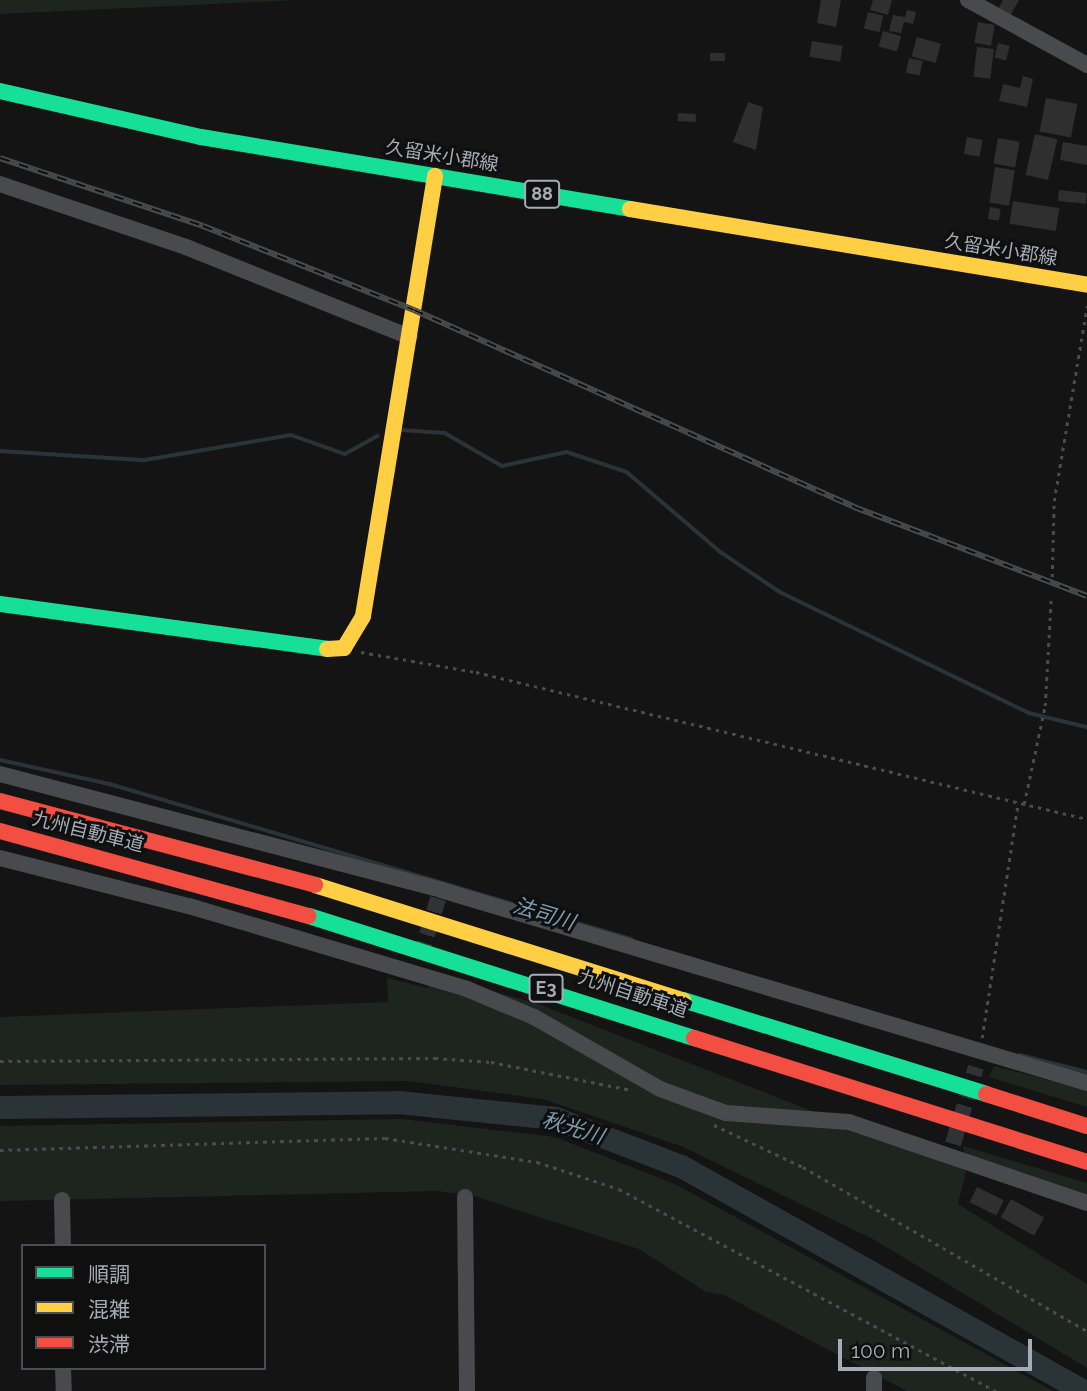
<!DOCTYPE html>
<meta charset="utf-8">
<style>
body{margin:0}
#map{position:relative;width:1087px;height:1391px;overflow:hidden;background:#141415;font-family:Raleway,"Noto Sans JP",sans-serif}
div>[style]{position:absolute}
.green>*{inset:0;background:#1e251f}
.stream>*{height:3.5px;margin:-1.75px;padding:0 1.75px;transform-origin:1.75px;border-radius:1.75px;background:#2a3338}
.river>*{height:23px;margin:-11.5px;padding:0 11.5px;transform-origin:11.5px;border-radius:11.5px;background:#2a3338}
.building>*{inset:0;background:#2f2f30;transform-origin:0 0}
.street-tunnel>*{height:16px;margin-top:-8px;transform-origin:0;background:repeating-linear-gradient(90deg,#313235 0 16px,transparent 0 24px)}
.path>*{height:2.5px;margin-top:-1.25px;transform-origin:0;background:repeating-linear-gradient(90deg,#4a4c4f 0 3.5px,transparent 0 8.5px)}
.street>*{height:16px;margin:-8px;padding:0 8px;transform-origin:8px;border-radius:8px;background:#494a4d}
.fast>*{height:16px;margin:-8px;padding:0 8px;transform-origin:8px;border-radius:8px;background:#16e098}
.slow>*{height:16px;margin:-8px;padding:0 8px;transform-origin:8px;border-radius:8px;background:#ffcf43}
.jam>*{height:16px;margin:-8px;padding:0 8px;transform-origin:8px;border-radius:8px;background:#f24e42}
.rail>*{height:6px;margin-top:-3px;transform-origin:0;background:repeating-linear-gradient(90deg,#0f0f10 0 10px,#494b4d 0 20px);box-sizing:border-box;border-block:2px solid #494b4d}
span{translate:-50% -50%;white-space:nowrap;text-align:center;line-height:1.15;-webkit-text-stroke:6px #0f0f10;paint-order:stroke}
.shield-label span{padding:2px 5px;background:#0f0f10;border:2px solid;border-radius:5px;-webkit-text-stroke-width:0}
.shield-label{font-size:18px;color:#a5acb6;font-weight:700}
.street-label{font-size:19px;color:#a5acb6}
.water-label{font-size:21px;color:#7c9db1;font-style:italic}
.legend{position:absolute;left:21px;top:1244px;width:245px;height:126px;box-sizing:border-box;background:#0f0f10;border:2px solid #4b4e52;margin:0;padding:9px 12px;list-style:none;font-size:21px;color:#a5acb6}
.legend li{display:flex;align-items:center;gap:14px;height:35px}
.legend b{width:35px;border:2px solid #4b4e52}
.scale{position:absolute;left:838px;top:1339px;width:194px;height:32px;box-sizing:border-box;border:4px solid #a5acb6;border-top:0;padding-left:9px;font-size:21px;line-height:24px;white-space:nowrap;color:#a5acb6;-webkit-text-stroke:5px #0f0f10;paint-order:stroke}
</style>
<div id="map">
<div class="green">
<i style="clip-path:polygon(0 0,296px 0,0 14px)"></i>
<i style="clip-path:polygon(443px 977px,538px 1004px,966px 1171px,958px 1204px,1087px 1284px,1087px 1368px,873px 1239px,681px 1146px,543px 1099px,408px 1081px,0 1085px,0 1017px,388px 1002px,387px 978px,427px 988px)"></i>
<i style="clip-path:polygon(994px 1066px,1087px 1090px,1087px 1107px,989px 1077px)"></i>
<i style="clip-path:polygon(402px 1119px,555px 1137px,677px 1185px,1053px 1391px,907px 1391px,724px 1295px,706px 1292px,639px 1249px,471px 1195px,436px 1191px,0 1201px,0 1126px)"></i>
<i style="clip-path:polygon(963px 1146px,1087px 1183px,1087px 1197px,966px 1160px)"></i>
</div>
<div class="stream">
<i style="left:401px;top:430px;width:44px;rotate:3.9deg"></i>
<i style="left:445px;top:433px;width:66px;rotate:30.1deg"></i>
<i style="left:502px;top:466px;width:66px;rotate:-12.2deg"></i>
<i style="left:567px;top:452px;width:63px;rotate:18.4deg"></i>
<i style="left:627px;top:472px;width:125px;rotate:40.5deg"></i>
<i style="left:722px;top:553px;width:70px;rotate:33.9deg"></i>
<i style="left:780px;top:592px;width:277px;rotate:25.9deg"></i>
<i style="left:1029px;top:713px;width:60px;rotate:13.6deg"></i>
<i style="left:0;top:451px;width:145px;rotate:3.6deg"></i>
<i style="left:145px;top:460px;width:148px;rotate:-9.7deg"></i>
<i style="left:291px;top:435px;width:57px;rotate:19.4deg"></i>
<i style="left:345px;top:454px;width:37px;rotate:-29deg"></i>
<i style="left:0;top:760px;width:113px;rotate:12.3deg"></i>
<i style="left:110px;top:784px;width:544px;rotate:16.57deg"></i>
<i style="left:1020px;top:1055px;width:69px;rotate:14.2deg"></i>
</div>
<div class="river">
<i style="left:0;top:1107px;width:398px;rotate:-0.7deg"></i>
<i style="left:398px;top:1102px;width:158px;rotate:5.8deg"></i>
<i style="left:555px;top:1118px;width:135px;rotate:20.9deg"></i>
<i style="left:681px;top:1166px;width:461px;rotate:29.2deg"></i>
</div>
<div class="building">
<i style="clip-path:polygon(821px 0,841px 0,836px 27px,817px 23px)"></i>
<i style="clip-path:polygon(873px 0,892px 0,888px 15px,870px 10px)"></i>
<i style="clip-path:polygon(1003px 0,1019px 0,1009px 18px,997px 11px)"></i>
<i style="clip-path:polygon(907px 10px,916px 12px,913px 24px,904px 22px,901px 33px,889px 31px,893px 15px,905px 17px)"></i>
<i style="left:868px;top:12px;width:16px;height:17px;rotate:14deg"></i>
<i style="left:978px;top:22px;width:17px;height:21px;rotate:10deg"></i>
<i style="left:883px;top:31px;width:19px;height:16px;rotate:16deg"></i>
<i style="left:917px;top:37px;width:25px;height:20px;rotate:16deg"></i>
<i style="left:812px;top:41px;width:31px;height:16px;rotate:9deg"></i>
<i style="left:998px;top:43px;width:12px;height:15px;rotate:14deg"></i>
<i style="left:977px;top:47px;width:17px;height:30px;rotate:7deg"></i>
<i style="left:710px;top:53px;width:15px;height:8px"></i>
<i style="left:909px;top:58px;width:14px;height:15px;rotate:12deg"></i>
<i style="clip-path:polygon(1023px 76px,1033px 79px,1027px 107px,999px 101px,1003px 84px,1020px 88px)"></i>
<i style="left:1046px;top:98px;width:32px;height:34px;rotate:11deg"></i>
<i style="clip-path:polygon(748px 102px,763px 107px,756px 150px,733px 142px)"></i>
<i style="left:678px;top:113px;width:18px;height:8px;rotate:3deg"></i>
<i style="left:1035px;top:134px;width:23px;height:42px;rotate:13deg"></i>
<i style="left:967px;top:137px;width:16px;height:17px;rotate:11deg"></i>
<i style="left:998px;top:138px;width:22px;height:26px;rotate:10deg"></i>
<i style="clip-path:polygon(1063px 142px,1087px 146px,1087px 165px,1060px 160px)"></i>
<i style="left:995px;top:167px;width:20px;height:36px;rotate:9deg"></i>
<i style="left:1059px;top:190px;width:28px;height:11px;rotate:6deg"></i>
<i style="left:1013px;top:201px;width:47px;height:23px;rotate:9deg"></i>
<i style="left:990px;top:207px;width:11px;height:12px;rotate:10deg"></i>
<i style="left:977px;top:1187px;width:30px;height:17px;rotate:26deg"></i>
<i style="left:1011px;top:1199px;width:38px;height:21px;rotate:29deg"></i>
</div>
<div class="street-tunnel">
<i style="left:420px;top:958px;width:62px;rotate:-73deg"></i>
<i style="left:953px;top:1144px;width:80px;rotate:-73.4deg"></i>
</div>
<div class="path">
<i style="left:1052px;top:577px;width:76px;rotate:-88.5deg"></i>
<i style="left:1054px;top:501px;width:198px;rotate:-80.4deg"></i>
<i style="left:361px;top:652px;width:117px;rotate:9.9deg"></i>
<i style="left:476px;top:672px;width:628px;rotate:13.53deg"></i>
<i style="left:1024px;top:804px;width:100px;rotate:-77.9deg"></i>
<i style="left:1045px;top:706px;width:108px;rotate:-86.8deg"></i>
<i style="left:982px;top:1038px;width:237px;rotate:-81.3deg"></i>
<i style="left:0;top:1061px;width:435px;rotate:-0.4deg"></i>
<i style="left:435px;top:1058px;width:56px;rotate:4.1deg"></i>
<i style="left:491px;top:1062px;width:143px;rotate:11.3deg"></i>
<i style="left:714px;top:1125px;width:98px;rotate:25.3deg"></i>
<i style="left:803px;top:1167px;width:328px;rotate:30deg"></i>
<i style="left:0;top:1150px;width:385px;rotate:-1.8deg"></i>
<i style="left:385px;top:1138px;width:154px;rotate:9deg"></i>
<i style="left:537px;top:1162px;width:86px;rotate:18.2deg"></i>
<i style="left:619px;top:1189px;width:428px;rotate:28.2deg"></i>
</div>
<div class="street">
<i style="left:968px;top:0;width:136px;rotate:28.6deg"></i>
<i style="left:0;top:184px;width:196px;rotate:18.7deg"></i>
<i style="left:186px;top:247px;width:241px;rotate:21.9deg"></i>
<i style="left:0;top:774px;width:456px;rotate:14.7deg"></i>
<i style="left:441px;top:890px;width:674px;rotate:16.63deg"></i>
<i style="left:0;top:858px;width:195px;rotate:14.3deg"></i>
<i style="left:189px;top:906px;width:290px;rotate:16.6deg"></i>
<i style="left:467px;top:989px;width:73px;rotate:22.7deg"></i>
<i style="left:534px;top:1017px;width:145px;rotate:29.7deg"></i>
<i style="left:660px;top:1089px;width:70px;rotate:20deg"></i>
<i style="left:726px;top:1113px;width:123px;rotate:4.2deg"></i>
<i style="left:849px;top:1122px;width:251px;rotate:18.8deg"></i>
<i style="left:465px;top:1197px;width:194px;rotate:89.4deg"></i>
<i style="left:62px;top:1200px;width:46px;rotate:88.8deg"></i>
<i style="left:63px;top:1368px;width:23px;rotate:88deg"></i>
<i style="left:874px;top:1378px;width:13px;rotate:90deg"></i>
</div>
<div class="fast">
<i style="left:0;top:91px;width:206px;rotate:12.9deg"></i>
<i style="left:201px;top:137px;width:435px;rotate:9.5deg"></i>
<i style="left:0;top:604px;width:330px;rotate:7.8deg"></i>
<i style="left:309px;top:916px;width:404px;rotate:17.6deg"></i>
<i style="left:683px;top:1000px;width:317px;rotate:17.2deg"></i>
</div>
<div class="slow">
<i style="left:630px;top:209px;width:463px;rotate:9.4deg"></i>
<i style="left:327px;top:649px;width:17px;rotate:-3deg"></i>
<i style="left:344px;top:648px;width:37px;rotate:-59deg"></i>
<i style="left:363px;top:616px;width:446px;rotate:-80.7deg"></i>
<i style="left:315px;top:885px;width:386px;rotate:17.4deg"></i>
</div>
<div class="jam">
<i style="left:0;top:801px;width:326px;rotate:14.9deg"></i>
<i style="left:0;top:831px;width:320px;rotate:15.4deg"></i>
<i style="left:694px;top:1038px;width:412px;rotate:17.5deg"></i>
<i style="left:986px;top:1094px;width:106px;rotate:17.6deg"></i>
</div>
<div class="rail">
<i style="left:0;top:158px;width:214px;rotate:18.5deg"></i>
<i style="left:203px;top:226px;width:227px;rotate:21.7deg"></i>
<i style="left:414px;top:310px;width:482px;rotate:24.1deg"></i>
<i style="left:854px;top:507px;width:249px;rotate:20.9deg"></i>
</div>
<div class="shield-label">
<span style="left:542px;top:194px">88</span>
<span style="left:546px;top:988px">E3</span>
</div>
<div class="street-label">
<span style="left:442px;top:156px;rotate:9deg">久留米小郡線</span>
<span style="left:1001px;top:250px;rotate:9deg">久留米小郡線</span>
<span style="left:88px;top:832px;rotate:14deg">九州自動車道</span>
<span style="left:633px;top:994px;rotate:18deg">九州自動車道</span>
</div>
<div class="water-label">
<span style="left:544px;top:914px;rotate:17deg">法司川</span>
<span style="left:573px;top:1128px;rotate:17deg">秋光川</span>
</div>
<ul class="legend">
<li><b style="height:9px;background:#16e098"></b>順調</li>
<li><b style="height:9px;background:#ffcf43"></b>混雑</li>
<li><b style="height:9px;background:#f24e42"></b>渋滞</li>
</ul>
<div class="scale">100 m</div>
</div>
